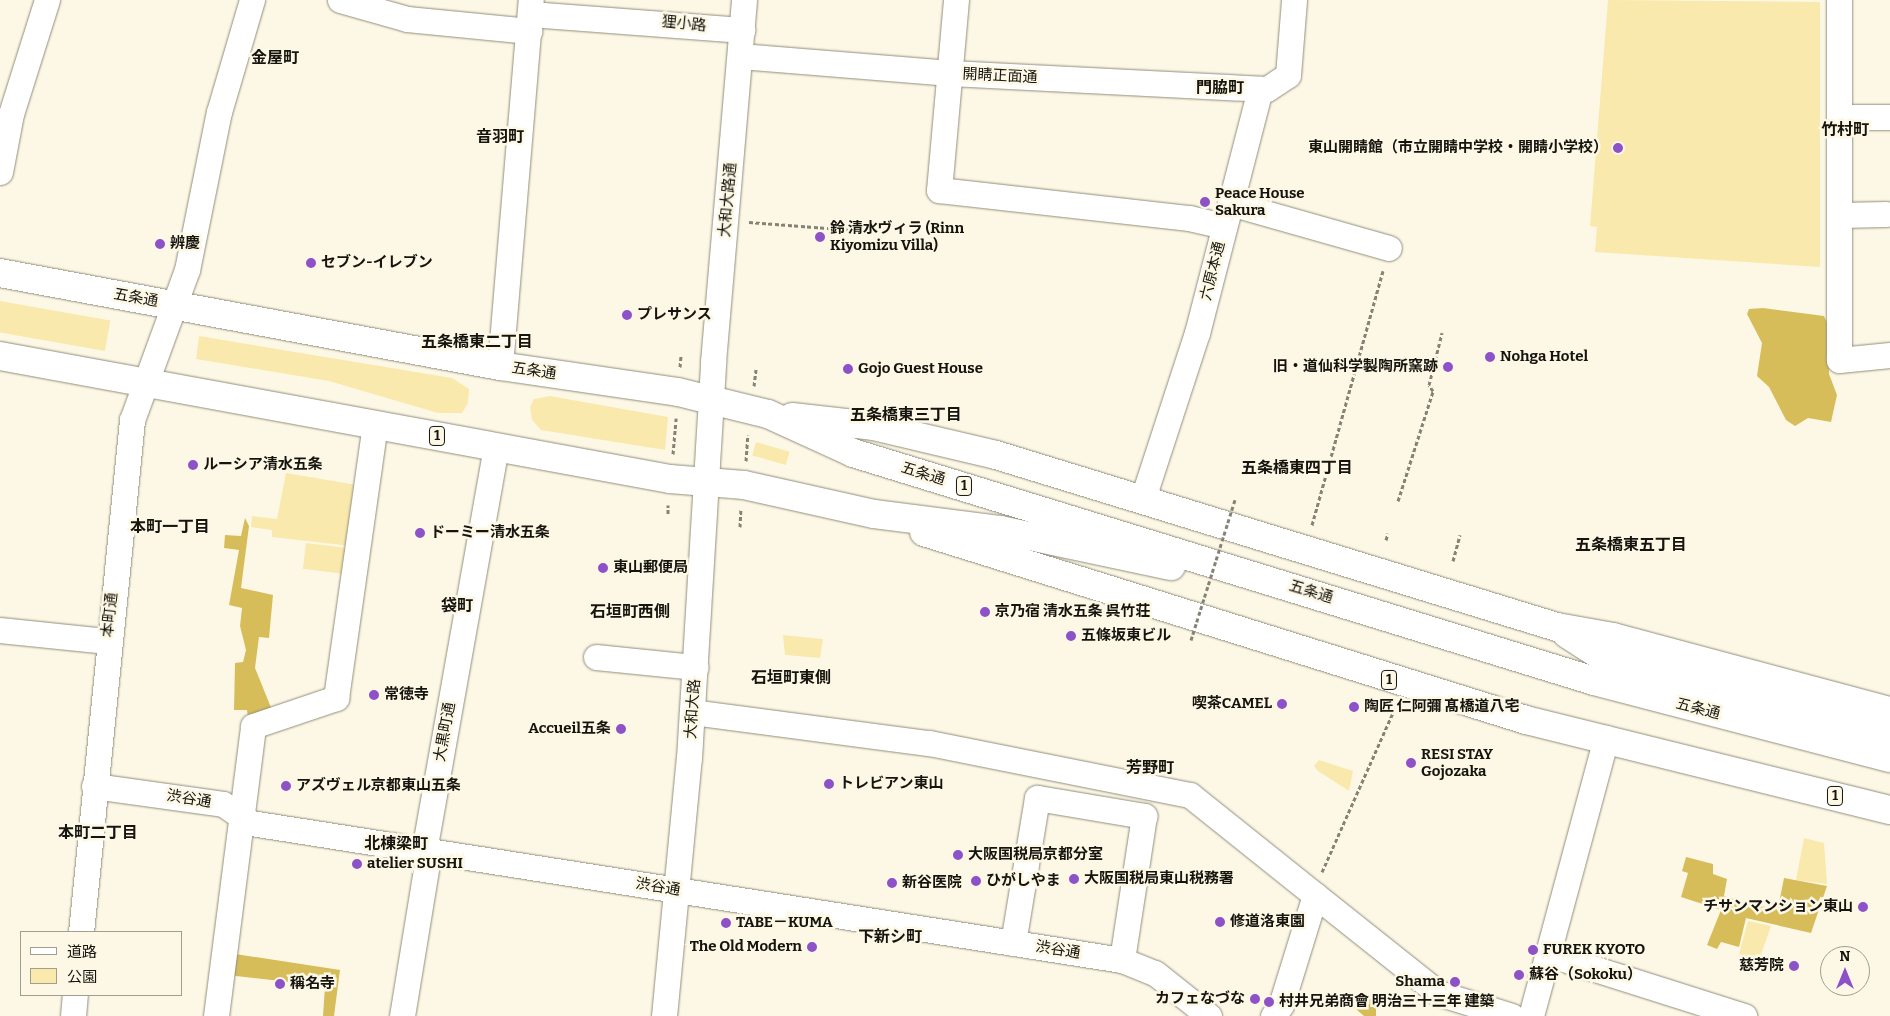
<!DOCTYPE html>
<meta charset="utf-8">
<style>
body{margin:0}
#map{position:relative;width:1890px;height:1016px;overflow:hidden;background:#fdf8e6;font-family:Bitter,"Noto Sans JP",serif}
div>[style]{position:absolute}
.green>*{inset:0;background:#f9e9ac;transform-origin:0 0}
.forest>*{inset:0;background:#d7bd5a}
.path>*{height:3px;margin-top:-1.5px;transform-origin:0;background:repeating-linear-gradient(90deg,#858276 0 4px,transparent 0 6.5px)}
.roads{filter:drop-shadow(0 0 1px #918d7c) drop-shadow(0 0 1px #918d7c)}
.minor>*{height:25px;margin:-12.5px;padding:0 12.5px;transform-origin:12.5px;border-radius:12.5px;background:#fff}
.highway>*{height:28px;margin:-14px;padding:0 14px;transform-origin:14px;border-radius:14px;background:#fff}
.path-bridge>*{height:3px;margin-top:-1.5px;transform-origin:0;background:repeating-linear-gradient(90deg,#858276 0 4px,transparent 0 6.5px)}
.dots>*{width:14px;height:14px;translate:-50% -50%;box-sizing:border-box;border:2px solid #fdf8e6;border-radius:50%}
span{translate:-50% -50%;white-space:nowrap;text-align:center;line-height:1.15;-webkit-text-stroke:5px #fdf8e6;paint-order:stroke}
.shield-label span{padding:1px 4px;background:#fdf8e6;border:1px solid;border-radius:4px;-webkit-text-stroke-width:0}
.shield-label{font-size:14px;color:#16140e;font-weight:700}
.street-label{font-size:15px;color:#16140e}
.poi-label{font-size:15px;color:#16140e;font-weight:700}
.right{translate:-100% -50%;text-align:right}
.left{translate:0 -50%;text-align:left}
.neighbourhood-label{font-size:16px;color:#16140e;font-weight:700}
.legend{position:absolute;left:20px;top:931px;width:162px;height:65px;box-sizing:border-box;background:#fdf8e6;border:1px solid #a19d90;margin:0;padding:6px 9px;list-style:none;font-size:15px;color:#16140e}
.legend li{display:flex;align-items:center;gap:10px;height:25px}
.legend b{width:25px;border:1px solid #a19d90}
.north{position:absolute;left:1820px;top:946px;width:50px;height:50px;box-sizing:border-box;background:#fdf8e6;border:1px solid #a19d90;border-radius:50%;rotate:0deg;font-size:14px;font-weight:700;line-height:20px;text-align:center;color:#16140e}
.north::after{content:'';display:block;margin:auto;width:18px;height:22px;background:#8d51c8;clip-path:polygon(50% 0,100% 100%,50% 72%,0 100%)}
</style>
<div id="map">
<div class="green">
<i style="clip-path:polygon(1608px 0,1820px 2px,1820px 267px,1595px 252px,1597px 227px,1590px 226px)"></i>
<i style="left:0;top:301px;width:112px;height:31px;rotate:10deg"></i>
<i style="clip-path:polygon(199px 336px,452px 378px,469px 389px,468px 403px,462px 413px,438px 413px,329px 381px,196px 359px)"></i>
<i style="clip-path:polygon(550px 396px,668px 417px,665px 450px,541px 430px,532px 420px,530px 407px,534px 399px)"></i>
<i style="left:756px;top:442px;width:35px;height:14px;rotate:16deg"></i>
<i style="clip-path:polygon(286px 473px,357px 485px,351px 546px,272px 537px,272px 530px,251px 527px,252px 516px,277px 519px)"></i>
<i style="left:306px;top:543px;width:42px;height:26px;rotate:7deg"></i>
<i style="clip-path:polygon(783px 635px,823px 639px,820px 658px,785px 655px)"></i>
<i style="clip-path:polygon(1319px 760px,1353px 771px,1349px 791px,1318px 771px,1314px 766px)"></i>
<i style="clip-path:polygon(1804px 838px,1824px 843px,1827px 884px,1796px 880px)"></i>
<i style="clip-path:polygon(1748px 921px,1771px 926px,1759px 960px,1739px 954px)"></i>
</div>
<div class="forest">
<i style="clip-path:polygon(1763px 308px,1824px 316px,1829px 327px,1829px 374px,1837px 395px,1831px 422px,1808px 418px,1795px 426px,1786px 420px,1769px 387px,1757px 376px,1762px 343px,1747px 314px,1749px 309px)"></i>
<i style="clip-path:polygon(245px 518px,249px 526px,241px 588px,273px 595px,269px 638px,259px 637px,255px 668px,272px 710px,248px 718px,247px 710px,234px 710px,235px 663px,243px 662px,246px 650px,240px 626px,242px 608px,229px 605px,239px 550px,224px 548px,225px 535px,241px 536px)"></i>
<i style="clip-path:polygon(1686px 857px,1713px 864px,1713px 874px,1727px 879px,1724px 896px,1756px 906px,1778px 908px,1784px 878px,1827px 886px,1811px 933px,1746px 918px,1739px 947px,1721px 942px,1717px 949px,1707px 945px,1721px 910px,1681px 897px,1688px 873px,1682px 871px)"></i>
<i style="clip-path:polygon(229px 953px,340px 970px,334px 1016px,323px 1016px,325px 986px,227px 975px)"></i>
<i style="clip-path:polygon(1367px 994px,1376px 1001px,1376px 1016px,1364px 1016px,1351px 1005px,1357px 995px)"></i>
</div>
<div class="path">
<i style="left:749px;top:222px;width:104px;rotate:4.4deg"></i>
<i style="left:680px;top:367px;width:11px;rotate:-85deg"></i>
<i style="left:754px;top:386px;width:17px;rotate:-83deg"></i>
<i style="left:673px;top:454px;width:36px;rotate:-85deg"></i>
<i style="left:746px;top:461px;width:26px;rotate:-86deg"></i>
<i style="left:1398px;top:501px;width:115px;rotate:-72.3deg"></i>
<i style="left:1433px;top:391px;width:7px;rotate:-124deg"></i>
<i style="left:1429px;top:385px;width:54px;rotate:-76deg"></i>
<i style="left:668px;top:514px;width:9px;rotate:-90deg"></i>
<i style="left:1312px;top:525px;width:264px;rotate:-74.4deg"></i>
<i style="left:740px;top:527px;width:18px;rotate:-87deg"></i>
<i style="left:1386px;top:540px;width:7px;rotate:-74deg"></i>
<i style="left:1453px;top:561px;width:27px;rotate:-75deg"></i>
<i style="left:1322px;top:872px;width:177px;rotate:-66deg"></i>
</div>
<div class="roads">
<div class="minor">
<i style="left:340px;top:0;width:70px;rotate:15.8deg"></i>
<i style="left:407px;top:19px;width:123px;rotate:5.6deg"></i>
<i style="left:956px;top:0;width:191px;rotate:95.1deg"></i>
<i style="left:939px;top:190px;width:252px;rotate:6.4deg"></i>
<i style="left:1189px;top:218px;width:36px;rotate:13deg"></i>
<i style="left:1839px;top:0;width:360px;rotate:90deg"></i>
<i style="left:1839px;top:360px;width:51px;rotate:-5.6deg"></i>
<i style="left:530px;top:14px;width:213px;rotate:4.3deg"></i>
<i style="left:740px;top:56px;width:211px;rotate:4.6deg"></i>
<i style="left:950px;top:73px;width:317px;rotate:2.9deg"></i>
<i style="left:1267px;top:89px;width:25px;rotate:-34deg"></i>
<i style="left:1288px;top:75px;width:75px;rotate:-85.4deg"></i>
<i style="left:1840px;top:117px;width:50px"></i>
<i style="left:0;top:172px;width:59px;rotate:-79.3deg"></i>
<i style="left:11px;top:114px;width:120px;rotate:-72.5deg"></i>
<i style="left:1230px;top:203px;width:165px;rotate:15.8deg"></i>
<i style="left:1840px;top:215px;width:46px;rotate:-1.2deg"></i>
<i style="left:500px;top:366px;width:367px;rotate:-85.2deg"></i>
<i style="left:1143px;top:498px;width:174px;rotate:-71.9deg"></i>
<i style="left:1197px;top:333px;width:252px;rotate:-75.5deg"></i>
<i style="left:0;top:630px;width:108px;rotate:5.9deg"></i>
<i style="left:596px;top:657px;width:100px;rotate:5.8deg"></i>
<i style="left:692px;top:712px;width:239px;rotate:7.5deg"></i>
<i style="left:929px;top:743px;width:266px;rotate:11.3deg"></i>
<i style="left:1190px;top:795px;width:160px;rotate:38.7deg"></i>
<i style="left:94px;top:786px;width:130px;rotate:7.9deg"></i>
<i style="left:223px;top:804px;width:34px;rotate:34deg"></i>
<i style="left:251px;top:823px;width:882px;rotate:8.94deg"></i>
<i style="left:1122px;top:960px;width:35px;rotate:22deg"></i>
<i style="left:1155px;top:973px;width:69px;rotate:38.5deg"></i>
<i style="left:81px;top:932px;width:515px;rotate:-84.31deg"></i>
<i style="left:132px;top:420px;width:160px;rotate:-69.9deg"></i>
<i style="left:187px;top:270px;width:161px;rotate:-78.6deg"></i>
<i style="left:219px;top:112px;width:117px;rotate:-73.6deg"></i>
<i style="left:1013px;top:943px;width:147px;rotate:-80.6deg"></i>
<i style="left:1037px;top:798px;width:109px;rotate:9.5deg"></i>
<i style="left:1144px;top:816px;width:146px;rotate:98.7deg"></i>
<i style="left:1548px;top:954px;width:206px;rotate:17.6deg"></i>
<i style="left:73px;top:1016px;width:21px;rotate:-85deg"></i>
<i style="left:216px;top:1016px;width:292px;rotate:-82.7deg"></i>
<i style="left:253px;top:726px;width:88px;rotate:-18.6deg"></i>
<i style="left:336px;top:698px;width:276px;rotate:-81.9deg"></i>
<i style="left:402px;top:1016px;width:161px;rotate:-80.7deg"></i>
<i style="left:428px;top:857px;width:7px;rotate:-124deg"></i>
<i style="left:424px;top:851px;width:411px;rotate:-79.9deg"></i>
<i style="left:664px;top:1016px;width:259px;rotate:-84.5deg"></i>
<i style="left:689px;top:758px;width:397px;rotate:-86.5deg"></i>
<i style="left:713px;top:362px;width:363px;rotate:-85.1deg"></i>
<i style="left:1273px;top:1016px;width:14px;rotate:-54deg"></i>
<i style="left:1281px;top:1005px;width:115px;rotate:-72.8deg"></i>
<i style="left:1315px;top:895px;width:157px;rotate:38.5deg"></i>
<i style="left:1438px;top:993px;width:77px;rotate:17.3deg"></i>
<i style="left:1531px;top:1016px;width:288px;rotate:-74.9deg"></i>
</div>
<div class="highway">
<i style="left:0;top:273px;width:509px;rotate:10.54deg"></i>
<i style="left:500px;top:366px;width:180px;rotate:8.3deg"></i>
<i style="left:678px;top:392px;width:93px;rotate:13.7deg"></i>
<i style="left:768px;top:414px;width:94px;rotate:24.6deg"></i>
<i style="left:853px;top:453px;width:775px;rotate:17.1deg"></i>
<i style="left:1594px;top:681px;width:306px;rotate:14.6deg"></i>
<i style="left:0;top:356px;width:681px;rotate:10.4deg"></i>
<i style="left:670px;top:479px;width:74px;rotate:4.6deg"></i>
<i style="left:744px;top:485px;width:133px;rotate:12.6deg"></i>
<i style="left:874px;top:514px;width:128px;rotate:7.2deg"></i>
<i style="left:1001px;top:530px;width:174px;rotate:12deg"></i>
<i style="left:792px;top:417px;width:81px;rotate:6.3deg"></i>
<i style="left:873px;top:426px;width:126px;rotate:13.3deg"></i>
<i style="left:996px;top:455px;width:587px;rotate:17.05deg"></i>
<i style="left:1557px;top:627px;width:57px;rotate:10.1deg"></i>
<i style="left:1613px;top:637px;width:287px;rotate:15deg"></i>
<i style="left:924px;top:532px;width:631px;rotate:17.34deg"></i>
<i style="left:1526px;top:720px;width:375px;rotate:13.9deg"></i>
<i style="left:1567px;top:634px;width:46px;rotate:32.7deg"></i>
<i style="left:1606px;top:659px;width:294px;rotate:14.8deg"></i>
</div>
</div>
<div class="path-bridge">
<i style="left:1191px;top:640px;width:147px;rotate:-72.6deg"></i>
</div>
<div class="dots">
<i style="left:1618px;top:148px;background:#8d51c8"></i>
<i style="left:1205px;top:202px;background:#8d51c8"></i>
<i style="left:820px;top:237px;background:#8d51c8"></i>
<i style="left:160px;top:244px;background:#8d51c8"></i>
<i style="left:311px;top:263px;background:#8d51c8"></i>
<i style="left:627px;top:315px;background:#8d51c8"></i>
<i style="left:1490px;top:357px;background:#8d51c8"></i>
<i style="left:1448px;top:367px;background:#8d51c8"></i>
<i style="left:848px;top:369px;background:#8d51c8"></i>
<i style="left:193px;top:465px;background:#8d51c8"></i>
<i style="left:420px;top:533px;background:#8d51c8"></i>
<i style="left:603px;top:568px;background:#8d51c8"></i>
<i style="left:985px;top:612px;background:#8d51c8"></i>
<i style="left:1071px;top:636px;background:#8d51c8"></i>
<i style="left:374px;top:695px;background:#8d51c8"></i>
<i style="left:1282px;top:704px;background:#8d51c8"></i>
<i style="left:1354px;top:707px;background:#8d51c8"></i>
<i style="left:621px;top:729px;background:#8d51c8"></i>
<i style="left:1411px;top:763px;background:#8d51c8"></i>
<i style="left:829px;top:784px;background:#8d51c8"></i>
<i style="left:286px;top:786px;background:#8d51c8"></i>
<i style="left:958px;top:855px;background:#8d51c8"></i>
<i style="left:357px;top:864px;background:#8d51c8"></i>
<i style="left:1074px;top:879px;background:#8d51c8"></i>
<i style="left:976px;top:881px;background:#8d51c8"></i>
<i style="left:892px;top:883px;background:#8d51c8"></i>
<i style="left:1863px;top:907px;background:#8d51c8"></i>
<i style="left:1220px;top:922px;background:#8d51c8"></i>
<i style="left:726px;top:923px;background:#8d51c8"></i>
<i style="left:812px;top:947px;background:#8d51c8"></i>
<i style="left:1533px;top:950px;background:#8d51c8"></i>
<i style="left:1794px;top:966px;background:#8d51c8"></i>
<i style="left:1519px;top:975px;background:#8d51c8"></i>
<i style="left:1455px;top:982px;background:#8d51c8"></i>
<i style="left:280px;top:984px;background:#8d51c8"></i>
<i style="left:1255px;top:999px;background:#8d51c8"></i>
<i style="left:1269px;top:1002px;background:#8d51c8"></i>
</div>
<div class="shield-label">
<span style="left:437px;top:436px">1</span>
<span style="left:964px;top:486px">1</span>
<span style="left:1389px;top:680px">1</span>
<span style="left:1835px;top:796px">1</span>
</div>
<div class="street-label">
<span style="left:684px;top:24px;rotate:6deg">狸小路</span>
<span style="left:1000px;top:76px;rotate:3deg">開睛正面通</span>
<span style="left:728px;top:200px;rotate:-85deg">大和大路通</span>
<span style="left:1213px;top:271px;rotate:-76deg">六原本通</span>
<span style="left:136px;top:298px;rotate:10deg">五条通</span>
<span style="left:534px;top:371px;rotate:8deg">五条通</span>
<span style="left:923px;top:474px;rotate:17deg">五条通</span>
<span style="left:1311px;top:592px;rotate:17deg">五条通</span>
<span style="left:110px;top:615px;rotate:-84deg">本町通</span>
<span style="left:693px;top:709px;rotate:-86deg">大和大路</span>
<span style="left:1698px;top:709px;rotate:14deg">五条通</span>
<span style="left:445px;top:732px;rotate:-80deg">大黒町通</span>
<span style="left:189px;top:799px;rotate:9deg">渋谷通</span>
<span style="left:658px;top:887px;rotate:9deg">渋谷通</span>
<span style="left:1058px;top:950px;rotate:9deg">渋谷通</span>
</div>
<div class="poi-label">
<span class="right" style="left:1608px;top:148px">東山開睛館（市立開睛中学校・開睛小学校）</span>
<span class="left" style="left:1215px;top:202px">Peace House<br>Sakura</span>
<span class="left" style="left:830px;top:237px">鈴 清水ヴィラ (Rinn<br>Kiyomizu Villa)</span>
<span class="left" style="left:170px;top:244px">辨慶</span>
<span class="left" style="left:321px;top:263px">セブン-イレブン</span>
<span class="left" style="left:637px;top:315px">プレサンス</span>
<span class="left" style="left:1500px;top:357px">Nohga Hotel</span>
<span class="right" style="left:1438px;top:367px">旧・道仙科学製陶所窯跡</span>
<span class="left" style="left:858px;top:369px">Gojo Guest House</span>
<span class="left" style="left:203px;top:465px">ルーシア清水五条</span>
<span class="left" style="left:430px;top:533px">ドーミー清水五条</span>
<span class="left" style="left:613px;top:568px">東山郵便局</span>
<span class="left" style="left:995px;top:612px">京乃宿 清水五条 呉竹荘</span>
<span class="left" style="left:1081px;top:636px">五條坂東ビル</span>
<span class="left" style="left:384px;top:695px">常徳寺</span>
<span class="right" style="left:1272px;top:704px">喫茶CAMEL</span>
<span class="left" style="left:1364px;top:707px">陶匠 仁阿彌 髙橋道八宅</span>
<span class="right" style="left:611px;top:729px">Accueil五条</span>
<span class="left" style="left:1421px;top:763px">RESI STAY<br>Gojozaka</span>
<span class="left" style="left:839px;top:784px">トレビアン東山</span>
<span class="left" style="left:296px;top:786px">アズヴェル京都東山五条</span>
<span class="left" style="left:968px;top:855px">大阪国税局京都分室</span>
<span class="left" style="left:367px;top:864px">atelier SUSHI</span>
<span class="left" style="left:1084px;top:879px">大阪国税局東山税務署</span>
<span class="left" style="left:986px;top:881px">ひがしやま</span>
<span class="left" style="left:902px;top:883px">新谷医院</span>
<span class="right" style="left:1853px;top:907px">チサンマンション東山</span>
<span class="left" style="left:1230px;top:922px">修道洛東園</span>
<span class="left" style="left:736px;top:923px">TABE－KUMA</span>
<span class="right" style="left:802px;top:947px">The Old Modern</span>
<span class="left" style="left:1543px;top:950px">FUREK KYOTO</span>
<span class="right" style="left:1784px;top:966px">慈芳院</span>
<span class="left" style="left:1529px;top:975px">蘇谷（Sokoku）</span>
<span class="right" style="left:1445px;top:982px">Shama</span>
<span class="left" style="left:290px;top:984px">稱名寺</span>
<span class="right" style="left:1245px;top:999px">カフェなづな</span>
<span class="left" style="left:1279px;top:1002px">村井兄弟商會 明治三十三年 建築</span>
</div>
<div class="neighbourhood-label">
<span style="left:275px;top:58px">金屋町</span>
<span style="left:1220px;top:88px">門脇町</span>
<span style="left:1845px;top:130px">竹村町</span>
<span style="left:500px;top:137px">音羽町</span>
<span style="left:477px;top:342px">五条橋東二丁目</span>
<span style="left:906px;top:415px">五条橋東三丁目</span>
<span style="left:1297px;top:468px">五条橋東四丁目</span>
<span style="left:170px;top:527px">本町一丁目</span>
<span style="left:1631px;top:545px">五条橋東五丁目</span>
<span style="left:457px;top:606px">袋町</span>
<span style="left:630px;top:612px">石垣町西側</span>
<span style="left:791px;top:678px">石垣町東側</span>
<span style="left:1150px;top:768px">芳野町</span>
<span style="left:98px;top:833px">本町二丁目</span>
<span style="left:396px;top:844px">北棟梁町</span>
<span style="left:890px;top:937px">下新シ町</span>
</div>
<ul class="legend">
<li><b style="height:6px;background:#fff"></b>道路</li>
<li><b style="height:14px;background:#f9e9ac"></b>公園</li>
</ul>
<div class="north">N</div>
</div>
